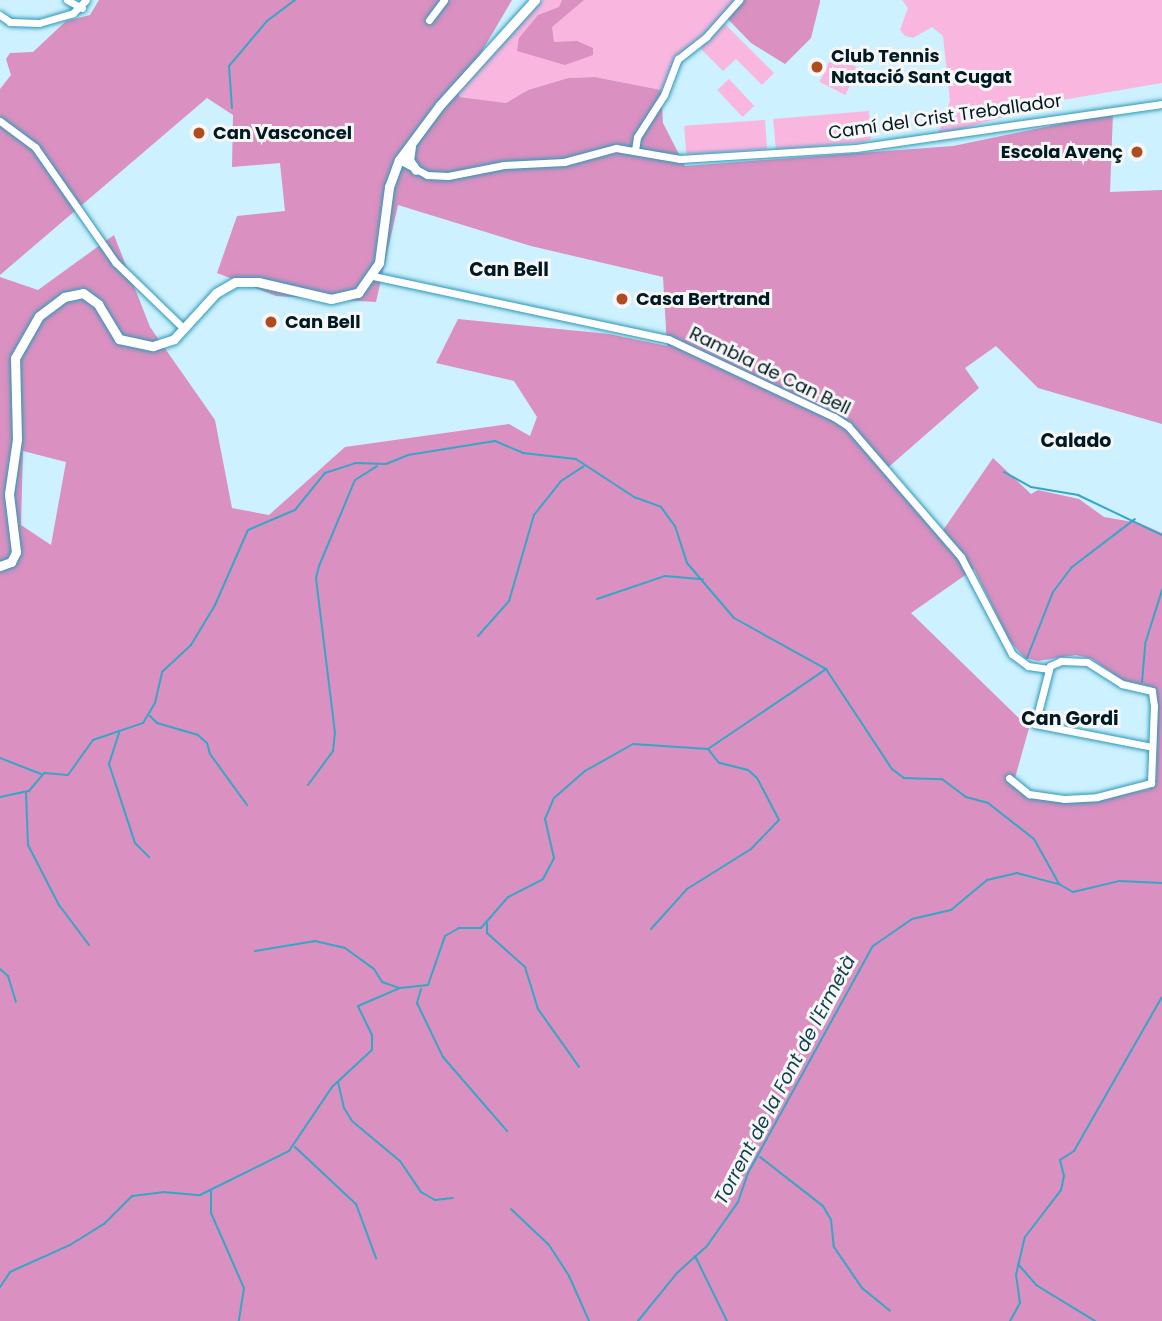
<!DOCTYPE html>
<meta charset="utf-8">
<style>
body{margin:0}
#map{position:relative;width:1162px;height:1321px;overflow:hidden;background:#cdf1fe;font-family:Poppins,sans-serif}
div>[style]{position:absolute}
.green>*{inset:0;background:#f9b7e0;transform-origin:0 0}
.forest>*{inset:0;background:#da90c0}
.stream>*{height:2px;margin:-1px;padding:0 1px;transform-origin:1px;border-radius:1px;background:#37a6c6}
.roads{filter:drop-shadow(0 0 2px #2b98b7) drop-shadow(0 0 2px #2b98b7)}
.minor>*{height:7px;margin:-3.5px;padding:0 3.5px;transform-origin:3.5px;border-radius:3.5px;background:#fff}
.major>*{height:9px;margin:-4.5px;padding:0 4.5px;transform-origin:4.5px;border-radius:4.5px;background:#fff}
.dots>*{width:19px;height:19px;translate:-50% -50%;box-sizing:border-box;border:4px solid #f7f7f7;border-radius:50%}
span{translate:-50% -50%;white-space:nowrap;text-align:center;line-height:1.15;-webkit-text-stroke:6px #f7f7f7;paint-order:stroke}
.poi-label{font-size:18px;color:#001a24;font-weight:700}
.left{translate:0 -50%;text-align:left}
.right{translate:-100% -50%;text-align:right}
.street-label{font-size:18px;color:#001a24}
.neighbourhood-label{font-size:19px;color:#001a24;font-weight:700}
.water-label{font-size:19px;color:#0f3f4d;font-style:italic}
</style>
<div id="map">
<div class="green">
<i style="clip-path:polygon(543px 0,739px 0,678px 59px,664px 95px,661px 90px,595px 77px,568px 78px,528px 90px,506px 103px,461px 97px,458px 92px)"></i>
<i style="clip-path:polygon(902px 0,1162px 0,1162px 83px,1062px 100px,937px 136px,950px 101px,943px 36px,932px 27px,913px 38px,905px 36px,900px 30px,908px 8px)"></i>
<i style="clip-path:polygon(725px 24px,774px 73px,762px 85px,736px 59px,723px 71px,700px 48px)"></i>
<i style="left:833px;top:55px;width:29px;height:30px;rotate:27deg"></i>
<i style="left:729px;top:79px;width:37px;height:16px;rotate:47deg"></i>
<i style="clip-path:polygon(869px 111px,871px 139px,864px 142px,776px 150px,773px 119px)"></i>
<i style="left:765px;top:120px;width:29px;height:81px;rotate:86deg"></i>
</div>
<div class="forest">
<i style="clip-path:polygon(evenodd,99px 0,512px 0,458px 92px,460px 97px,506px 103px,528px 90px,568px 78px,595px 77px,661px 90px,663px 123px,685px 166px,953px 146px,1113px 113px,1110px 192px,1162px 190px,1162px 424px,1038px 388px,996px 346px,965px 368px,979px 388px,884px 471px,939px 536px,993px 458px,1031px 494px,1038px 490px,1079px 499px,1104px 517px,1139px 523px,1162px 533px,1162px 1321px,0 1321px,0 277px,38px 290px,114px 235px,150px 327px,215px 420px,232px 508px,269px 515px,345px 447px,509px 424px,530px 436px,537px 417px,514px 381px,436px 363px,458px 319px,609px 334px,667px 346px,663px 277px,531px 246px,398px 205px,376px 302px,276px 296px,217px 273px,237px 216px,285px 211px,280px 163px,232px 167px,233px 115px,207px 98px,0 275px,0 89px,11px 75px,6px 59px,10px 53px,33px 52px,66px 21px,90px 15px,99px 0,23px 451px,66px 462px,51px 545px,21px 525px,23px 451px,99px 0,974px 569px,1009px 640px,1025px 658px,1038px 661px,1076px 655px,1092px 659px,1122px 680px,1152px 687px,1157px 728px,1156px 779px,1149px 789px,1086px 802px,1059px 802px,1025px 796px,1013px 785px,1029px 728px,911px 613px,974px 569px)"></i>
<i style="clip-path:polygon(562px 0,584px 0,552px 27px,554px 42px,577px 41px,593px 48px,593px 55px,565px 65px,517px 51px,519px 38px,538px 15px,559px 7px)"></i>
<i style="clip-path:polygon(739px 0,820px 0,820px 2px,811px 38px,785px 64px,751px 43px,726px 17px)"></i>
</div>
<div class="stream">
<i style="left:232px;top:108px;width:42px;rotate:-94.1deg"></i>
<i style="left:229px;top:66px;width:59px;rotate:-49.8deg"></i>
<i style="left:267px;top:21px;width:35px;rotate:-37deg"></i>
<i style="left:1004px;top:472px;width:31px;rotate:29deg"></i>
<i style="left:1031px;top:487px;width:48px;rotate:9.7deg"></i>
<i style="left:1078px;top:495px;width:93px;rotate:25.5deg"></i>
<i style="left:597px;top:599px;width:72px;rotate:-18.7deg"></i>
<i style="left:665px;top:576px;width:38px;rotate:5deg"></i>
<i style="left:478px;top:636px;width:47px;rotate:-48.5deg"></i>
<i style="left:509px;top:601px;width:90px;rotate:-73.8deg"></i>
<i style="left:534px;top:515px;width:43px;rotate:-51.5deg"></i>
<i style="left:561px;top:481px;width:27px;rotate:-33deg"></i>
<i style="left:1027px;top:658px;width:71px;rotate:-68.5deg"></i>
<i style="left:1053px;top:592px;width:31px;rotate:-53deg"></i>
<i style="left:1072px;top:567px;width:79px;rotate:-37.3deg"></i>
<i style="left:1142px;top:682px;width:38px;rotate:-85deg"></i>
<i style="left:1145px;top:644px;width:57px;rotate:-72.5deg"></i>
<i style="left:150px;top:716px;width:10px;rotate:45deg"></i>
<i style="left:157px;top:723px;width:43px;rotate:16.3deg"></i>
<i style="left:198px;top:735px;width:12px;rotate:42deg"></i>
<i style="left:207px;top:743px;width:11px;rotate:75deg"></i>
<i style="left:210px;top:754px;width:63px;rotate:54deg"></i>
<i style="left:119px;top:733px;width:33px;rotate:108deg"></i>
<i style="left:109px;top:764px;width:83px;rotate:71.8deg"></i>
<i style="left:135px;top:843px;width:20px;rotate:45deg"></i>
<i style="left:0;top:758px;width:44px;rotate:21.3deg"></i>
<i style="left:308px;top:785px;width:42px;rotate:-53.7deg"></i>
<i style="left:333px;top:751px;width:18px;rotate:-84deg"></i>
<i style="left:335px;top:733px;width:156px;rotate:-97deg"></i>
<i style="left:316px;top:578px;width:12px;rotate:-76deg"></i>
<i style="left:319px;top:566px;width:93px;rotate:-67.3deg"></i>
<i style="left:355px;top:480px;width:26px;rotate:-32deg"></i>
<i style="left:26px;top:793px;width:52px;rotate:87.8deg"></i>
<i style="left:28px;top:845px;width:68px;rotate:62.7deg"></i>
<i style="left:59px;top:905px;width:50px;rotate:53.1deg"></i>
<i style="left:0;top:797px;width:30px;rotate:-12deg"></i>
<i style="left:29px;top:791px;width:23px;rotate:-50deg"></i>
<i style="left:44px;top:773px;width:24px;rotate:5deg"></i>
<i style="left:68px;top:775px;width:43px;rotate:-54.5deg"></i>
<i style="left:93px;top:740px;width:53px;rotate:-18.8deg"></i>
<i style="left:143px;top:723px;width:23px;rotate:-59deg"></i>
<i style="left:155px;top:703px;width:32px;rotate:-77deg"></i>
<i style="left:162px;top:672px;width:40px;rotate:-43deg"></i>
<i style="left:191px;top:645px;width:47px;rotate:-59deg"></i>
<i style="left:215px;top:605px;width:82px;rotate:-66.3deg"></i>
<i style="left:248px;top:530px;width:51px;rotate:-23.1deg"></i>
<i style="left:295px;top:510px;width:48px;rotate:-51deg"></i>
<i style="left:325px;top:473px;width:32px;rotate:-18deg"></i>
<i style="left:355px;top:463px;width:31px;rotate:2deg"></i>
<i style="left:386px;top:464px;width:24px;rotate:-22deg"></i>
<i style="left:408px;top:455px;width:88px;rotate:-9.1deg"></i>
<i style="left:495px;top:441px;width:30px;rotate:23deg"></i>
<i style="left:523px;top:453px;width:53px;rotate:6.5deg"></i>
<i style="left:576px;top:459px;width:69px;rotate:33.2deg"></i>
<i style="left:634px;top:497px;width:29px;rotate:20deg"></i>
<i style="left:661px;top:507px;width:24px;rotate:54deg"></i>
<i style="left:675px;top:526px;width:39px;rotate:72deg"></i>
<i style="left:687px;top:563px;width:72px;rotate:49.5deg"></i>
<i style="left:734px;top:618px;width:105px;rotate:29deg"></i>
<i style="left:826px;top:669px;width:120px;rotate:56.6deg"></i>
<i style="left:892px;top:769px;width:15px;rotate:37deg"></i>
<i style="left:904px;top:778px;width:38px;rotate:2deg"></i>
<i style="left:942px;top:779px;width:30px;rotate:37deg"></i>
<i style="left:966px;top:797px;width:23px;rotate:15deg"></i>
<i style="left:988px;top:803px;width:58px;rotate:38deg"></i>
<i style="left:1034px;top:839px;width:51px;rotate:60.9deg"></i>
<i style="left:1059px;top:884px;width:16px;rotate:30deg"></i>
<i style="left:1073px;top:892px;width:47px;rotate:-13.4deg"></i>
<i style="left:1119px;top:881px;width:43px;rotate:2.7deg"></i>
<i style="left:487px;top:923px;width:10px;rotate:90deg"></i>
<i style="left:487px;top:933px;width:51px;rotate:41.8deg"></i>
<i style="left:525px;top:967px;width:44px;rotate:72.8deg"></i>
<i style="left:538px;top:1009px;width:71px;rotate:54.7deg"></i>
<i style="left:651px;top:929px;width:54px;rotate:-48deg"></i>
<i style="left:687px;top:889px;width:75px;rotate:-32deg"></i>
<i style="left:751px;top:849px;width:40px;rotate:-46deg"></i>
<i style="left:779px;top:820px;width:47px;rotate:-117.6deg"></i>
<i style="left:757px;top:778px;width:12px;rotate:-138deg"></i>
<i style="left:748px;top:770px;width:30px;rotate:-166deg"></i>
<i style="left:719px;top:763px;width:18px;rotate:-128deg"></i>
<i style="left:255px;top:951px;width:61px;rotate:-9.5deg"></i>
<i style="left:315px;top:941px;width:31px;rotate:13deg"></i>
<i style="left:345px;top:948px;width:36px;rotate:36deg"></i>
<i style="left:374px;top:969px;width:15px;rotate:58deg"></i>
<i style="left:382px;top:982px;width:18px;rotate:19deg"></i>
<i style="left:0;top:969px;width:11px;rotate:41deg"></i>
<i style="left:8px;top:976px;width:27px;rotate:73deg"></i>
<i style="left:421px;top:989px;width:15px;rotate:106deg"></i>
<i style="left:417px;top:1003px;width:60px;rotate:64.3deg"></i>
<i style="left:443px;top:1057px;width:98px;rotate:49.1deg"></i>
<i style="left:338px;top:1082px;width:27px;rotate:77deg"></i>
<i style="left:344px;top:1108px;width:15px;rotate:58deg"></i>
<i style="left:352px;top:1121px;width:62px;rotate:39.8deg"></i>
<i style="left:400px;top:1161px;width:37px;rotate:56deg"></i>
<i style="left:421px;top:1192px;width:16px;rotate:30deg"></i>
<i style="left:435px;top:1200px;width:18px;rotate:-6deg"></i>
<i style="left:295px;top:1147px;width:83px;rotate:43.1deg"></i>
<i style="left:356px;top:1204px;width:58px;rotate:69.7deg"></i>
<i style="left:760px;top:1157px;width:80px;rotate:37.9deg"></i>
<i style="left:823px;top:1206px;width:16px;rotate:60deg"></i>
<i style="left:831px;top:1220px;width:27px;rotate:84deg"></i>
<i style="left:834px;top:1247px;width:50px;rotate:55.7deg"></i>
<i style="left:862px;top:1288px;width:36px;rotate:39deg"></i>
<i style="left:211px;top:1190px;width:23px;rotate:90deg"></i>
<i style="left:211px;top:1213px;width:82px;rotate:66.3deg"></i>
<i style="left:244px;top:1288px;width:33px;rotate:99deg"></i>
<i style="left:511px;top:1209px;width:52px;rotate:43.5deg"></i>
<i style="left:549px;top:1245px;width:37px;rotate:57deg"></i>
<i style="left:569px;top:1276px;width:49px;rotate:66deg"></i>
<i style="left:695px;top:1256px;width:72px;rotate:63.8deg"></i>
<i style="left:1018px;top:1264px;width:28px;rotate:49deg"></i>
<i style="left:1036px;top:1285px;width:69px;rotate:31.4deg"></i>
<i style="left:0;top:1287px;width:18px;rotate:-56deg"></i>
<i style="left:10px;top:1272px;width:66px;rotate:-24.2deg"></i>
<i style="left:70px;top:1245px;width:40px;rotate:-32deg"></i>
<i style="left:104px;top:1224px;width:40px;rotate:-45deg"></i>
<i style="left:132px;top:1196px;width:31px;rotate:-7deg"></i>
<i style="left:163px;top:1192px;width:37px;rotate:5deg"></i>
<i style="left:200px;top:1195px;width:99px;rotate:-26.3deg"></i>
<i style="left:289px;top:1151px;width:77px;rotate:-56.1deg"></i>
<i style="left:332px;top:1087px;width:54px;rotate:-42.8deg"></i>
<i style="left:372px;top:1050px;width:15px;rotate:-90deg"></i>
<i style="left:372px;top:1035px;width:32px;rotate:-116deg"></i>
<i style="left:358px;top:1006px;width:46px;rotate:-23.2deg"></i>
<i style="left:400px;top:988px;width:28px;rotate:-6deg"></i>
<i style="left:428px;top:985px;width:52px;rotate:-70.9deg"></i>
<i style="left:445px;top:936px;width:16px;rotate:-30deg"></i>
<i style="left:459px;top:928px;width:22px"></i>
<i style="left:481px;top:928px;width:41px;rotate:-48.9deg"></i>
<i style="left:508px;top:897px;width:39px;rotate:-27deg"></i>
<i style="left:543px;top:879px;width:24px;rotate:-62deg"></i>
<i style="left:554px;top:858px;width:40px;rotate:-103deg"></i>
<i style="left:545px;top:819px;width:23px;rotate:-67deg"></i>
<i style="left:554px;top:798px;width:41px;rotate:-41.1deg"></i>
<i style="left:585px;top:771px;width:55px;rotate:-29.4deg"></i>
<i style="left:633px;top:744px;width:75px;rotate:3.8deg"></i>
<i style="left:708px;top:749px;width:143px;rotate:-34.1deg"></i>
<i style="left:638px;top:1321px;width:62px;rotate:-50.9deg"></i>
<i style="left:677px;top:1273px;width:40px;rotate:-42deg"></i>
<i style="left:707px;top:1246px;width:54px;rotate:-54.8deg"></i>
<i style="left:738px;top:1202px;width:31px;rotate:-71deg"></i>
<i style="left:748px;top:1173px;width:259px;rotate:-61.2deg"></i>
<i style="left:873px;top:946px;width:47px;rotate:-34.7deg"></i>
<i style="left:912px;top:919px;width:40px;rotate:-13deg"></i>
<i style="left:951px;top:910px;width:47px;rotate:-39.8deg"></i>
<i style="left:987px;top:880px;width:31px;rotate:-13deg"></i>
<i style="left:1017px;top:873px;width:42px;rotate:15deg"></i>
<i style="left:1010px;top:1321px;width:21px;rotate:-61deg"></i>
<i style="left:1020px;top:1303px;width:28px;rotate:-98deg"></i>
<i style="left:1016px;top:1275px;width:39px;rotate:-77deg"></i>
<i style="left:1025px;top:1237px;width:59px;rotate:-52.5deg"></i>
<i style="left:1061px;top:1190px;width:14px;rotate:-78deg"></i>
<i style="left:1064px;top:1176px;width:16px;rotate:-104deg"></i>
<i style="left:1060px;top:1160px;width:17px;rotate:-33deg"></i>
<i style="left:1074px;top:1151px;width:177px;rotate:-60.3deg"></i>
</div>
<div class="roads">
<div class="minor">
<i style="left:67px;top:0;width:17px;rotate:28deg"></i>
<i style="left:0;top:15px;width:12px;rotate:35deg"></i>
<i style="left:10px;top:22px;width:29px;rotate:2deg"></i>
<i style="left:39px;top:23px;width:35px;rotate:-16deg"></i>
<i style="left:73px;top:13px;width:18px;rotate:-45deg"></i>
<i style="left:429px;top:20px;width:25px;rotate:-53deg"></i>
<i style="left:0;top:121px;width:44px;rotate:36.6deg"></i>
<i style="left:35px;top:147px;width:141px;rotate:55.1deg"></i>
<i style="left:116px;top:263px;width:95px;rotate:44.1deg"></i>
<i style="left:635px;top:150px;width:13px;rotate:-81deg"></i>
<i style="left:637px;top:137px;width:50px;rotate:-57.3deg"></i>
<i style="left:664px;top:95px;width:39px;rotate:-69deg"></i>
<i style="left:678px;top:59px;width:36px;rotate:-38deg"></i>
<i style="left:706px;top:37px;width:50px;rotate:-48.3deg"></i>
<i style="left:399px;top:160px;width:32px;rotate:28deg"></i>
<i style="left:427px;top:175px;width:21px;rotate:3deg"></i>
<i style="left:448px;top:176px;width:57px;rotate:-11.1deg"></i>
<i style="left:504px;top:165px;width:60px;rotate:-2.9deg"></i>
<i style="left:564px;top:162px;width:54px;rotate:-15.1deg"></i>
<i style="left:616px;top:148px;width:65px;rotate:9.8deg"></i>
<i style="left:680px;top:159px;width:176px;rotate:-3.6deg"></i>
<i style="left:856px;top:148px;width:309px;rotate:-8.2deg"></i>
<i style="left:373px;top:276px;width:302px;rotate:12.1deg"></i>
<i style="left:668px;top:339px;width:183px;rotate:25.2deg"></i>
<i style="left:834px;top:417px;width:17px;rotate:33deg"></i>
<i style="left:848px;top:426px;width:173px;rotate:49.2deg"></i>
<i style="left:961px;top:557px;width:110px;rotate:62.3deg"></i>
<i style="left:1012px;top:654px;width:20px;rotate:37deg"></i>
<i style="left:1028px;top:666px;width:21px;rotate:8deg"></i>
<i style="left:1009px;top:778px;width:26px;rotate:39deg"></i>
<i style="left:1029px;top:794px;width:35px;rotate:8deg"></i>
<i style="left:1064px;top:799px;width:33px;rotate:-3deg"></i>
<i style="left:1097px;top:797px;width:56px;rotate:-14.5deg"></i>
<i style="left:1151px;top:783px;width:77px;rotate:-87.8deg"></i>
<i style="left:1154px;top:706px;width:15px;rotate:-98deg"></i>
<i style="left:1152px;top:691px;width:31px;rotate:-167deg"></i>
<i style="left:1122px;top:684px;width:41px;rotate:-147.8deg"></i>
<i style="left:1087px;top:662px;width:26px;rotate:-178deg"></i>
<i style="left:1061px;top:661px;width:12px;rotate:156deg"></i>
<i style="left:1050px;top:666px;width:60px;rotate:104.5deg"></i>
<i style="left:1035px;top:724px;width:119px;rotate:11.1deg"></i>
</div>
<div class="major">
<i style="left:411px;top:146px;width:14px;rotate:98deg"></i>
<i style="left:409px;top:160px;width:12px;rotate:55deg"></i>
<i style="left:0;top:566px;width:12px;rotate:-20deg"></i>
<i style="left:11px;top:562px;width:11px;rotate:-63deg"></i>
<i style="left:16px;top:552px;width:58px;rotate:-96.9deg"></i>
<i style="left:9px;top:494px;width:56px;rotate:-81.7deg"></i>
<i style="left:17px;top:439px;width:81px;rotate:-91.4deg"></i>
<i style="left:15px;top:358px;width:48px;rotate:-60.3deg"></i>
<i style="left:39px;top:316px;width:31px;rotate:-37deg"></i>
<i style="left:64px;top:297px;width:19px;rotate:-12deg"></i>
<i style="left:83px;top:293px;width:19px;rotate:36deg"></i>
<i style="left:98px;top:304px;width:41px;rotate:59deg"></i>
<i style="left:119px;top:339px;width:35px;rotate:12deg"></i>
<i style="left:153px;top:346px;width:22px;rotate:-18deg"></i>
<i style="left:174px;top:339px;width:62px;rotate:-47.6deg"></i>
<i style="left:216px;top:293px;width:22px;rotate:-30deg"></i>
<i style="left:235px;top:282px;width:23px"></i>
<i style="left:258px;top:282px;width:75px;rotate:13.1deg"></i>
<i style="left:331px;top:299px;width:28px;rotate:-13deg"></i>
<i style="left:358px;top:293px;width:37px;rotate:-55deg"></i>
<i style="left:379px;top:263px;width:77px;rotate:-82.5deg"></i>
<i style="left:389px;top:187px;width:29px;rotate:-70deg"></i>
<i style="left:399px;top:160px;width:69px;rotate:-53.3deg"></i>
<i style="left:440px;top:105px;width:142px;rotate:-47.9deg"></i>
</div>
</div>
<div class="dots">
<i style="left:817px;top:67px;background:#b04b1f"></i>
<i style="left:199px;top:133px;background:#b04b1f"></i>
<i style="left:1137px;top:152px;background:#b04b1f"></i>
<i style="left:622px;top:299px;background:#b04b1f"></i>
<i style="left:271px;top:322px;background:#b04b1f"></i>
</div>
<div class="poi-label">
<span class="left" style="left:831px;top:67px">Club Tennis<br>Natació Sant Cugat</span>
<span class="left" style="left:213px;top:133px">Can Vasconcel</span>
<span class="right" style="left:1123px;top:152px">Escola Avenç</span>
<span class="left" style="left:636px;top:299px">Casa Bertrand</span>
<span class="left" style="left:285px;top:322px">Can Bell</span>
</div>
<div class="street-label">
<span style="left:945px;top:117px;rotate:-8deg">Camí del Crist Treballador</span>
<span style="left:770px;top:371px;rotate:26deg">Rambla de Can Bell</span>
</div>
<div class="neighbourhood-label">
<span style="left:509px;top:270px">Can Bell</span>
<span style="left:1076px;top:441px">Calado</span>
<span style="left:1070px;top:719px">Can Gordi</span>
</div>
<div class="water-label">
<span style="left:785px;top:1080px;rotate:-62deg">Torrent de la Font de l'Ermetà</span>
</div>
</div>
